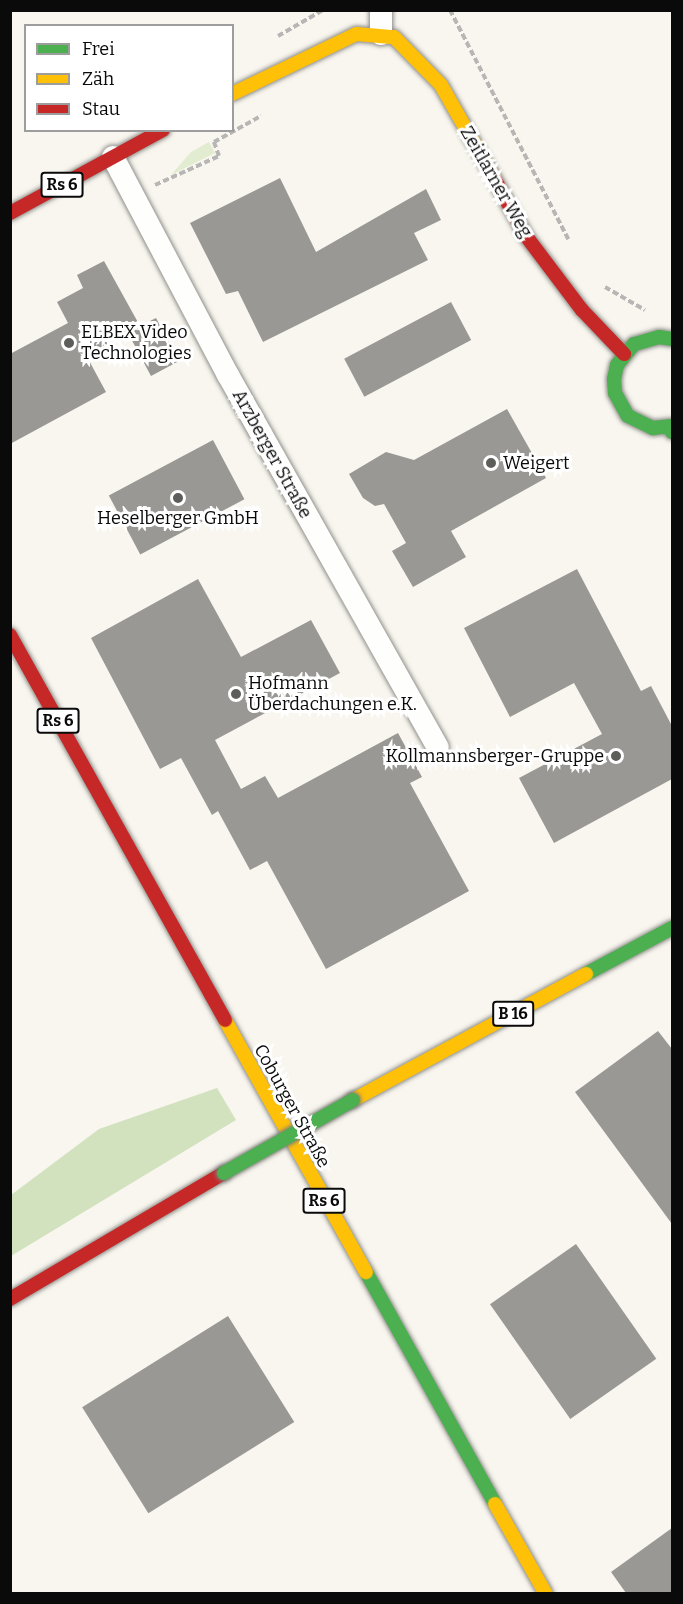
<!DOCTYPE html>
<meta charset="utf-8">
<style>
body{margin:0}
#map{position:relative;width:683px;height:1604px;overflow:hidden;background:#f8f6ee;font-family:Bitter,serif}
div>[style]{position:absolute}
.green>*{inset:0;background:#e1ecd0}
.forest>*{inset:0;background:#d2e2bf}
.building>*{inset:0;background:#9a9894;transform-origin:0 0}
.path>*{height:4px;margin-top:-2px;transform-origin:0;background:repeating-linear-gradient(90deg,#b7b6b5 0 6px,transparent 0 9px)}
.roads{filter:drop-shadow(0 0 2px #91908d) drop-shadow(0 0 2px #91908d)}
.street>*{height:22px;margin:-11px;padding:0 11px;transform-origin:11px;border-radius:11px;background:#fefefc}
.fast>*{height:14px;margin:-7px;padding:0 7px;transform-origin:7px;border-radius:7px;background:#4caf50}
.slow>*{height:14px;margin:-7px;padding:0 7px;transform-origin:7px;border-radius:7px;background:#ffc107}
.jam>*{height:14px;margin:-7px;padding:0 7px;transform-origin:7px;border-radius:7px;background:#c62828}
.bridges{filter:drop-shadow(0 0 2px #7e7e7a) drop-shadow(0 0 2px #7e7e7a)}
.fast-bridge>*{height:14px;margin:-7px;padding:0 7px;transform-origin:7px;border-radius:7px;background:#4caf50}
.dots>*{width:16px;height:16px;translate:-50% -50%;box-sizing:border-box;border:3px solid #fff;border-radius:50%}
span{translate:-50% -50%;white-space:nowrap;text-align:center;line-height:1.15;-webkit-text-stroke:6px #fff;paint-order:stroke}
.shield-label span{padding:2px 4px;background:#fff;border:2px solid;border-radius:4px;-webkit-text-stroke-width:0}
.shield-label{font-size:16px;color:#0a0a0a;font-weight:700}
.street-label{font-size:18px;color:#0a0a0a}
.poi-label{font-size:18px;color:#0a0a0a}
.left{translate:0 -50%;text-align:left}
.right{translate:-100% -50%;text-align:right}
.frame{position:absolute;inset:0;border:12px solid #0a0a0a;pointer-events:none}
.legend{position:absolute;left:24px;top:24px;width:210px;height:108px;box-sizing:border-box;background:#fff;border:2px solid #9d9d9d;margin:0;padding:8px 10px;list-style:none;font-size:18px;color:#0a0a0a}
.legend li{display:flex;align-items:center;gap:12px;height:30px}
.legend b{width:30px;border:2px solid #9d9d9d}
</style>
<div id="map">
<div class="green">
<i style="clip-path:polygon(209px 142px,215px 153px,171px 175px,191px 152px)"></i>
</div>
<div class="forest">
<i style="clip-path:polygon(217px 1088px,236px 1120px,11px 1256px,11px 1195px,99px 1129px)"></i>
</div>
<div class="building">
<i style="clip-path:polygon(280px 178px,316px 252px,426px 189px,441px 220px,414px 233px,428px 260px,263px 342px,238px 291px,226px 294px,190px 223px)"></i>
<i style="clip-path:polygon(104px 261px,140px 326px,156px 318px,179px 361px,151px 376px,128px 333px,86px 355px,106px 392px,10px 444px,10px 354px,68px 323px,57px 302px,83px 288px,77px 275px)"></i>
<i style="left:451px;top:302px;width:43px;height:121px;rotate:62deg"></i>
<i style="clip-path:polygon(507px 409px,546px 478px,451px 531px,466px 557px,413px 587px,392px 551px,406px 543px,384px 504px,375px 506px,363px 498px,349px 474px,386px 452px,414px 460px)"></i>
<i style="left:213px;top:440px;width:67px;height:118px;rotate:62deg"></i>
<i style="clip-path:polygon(577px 569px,641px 691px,651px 686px,672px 726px,672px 779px,554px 843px,519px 778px,602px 734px,574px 683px,510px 717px,464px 628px)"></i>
<i style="clip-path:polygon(198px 579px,241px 657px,311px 620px,340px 673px,215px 740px,241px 789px,265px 776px,278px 798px,398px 733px,422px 777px,410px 783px,469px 891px,326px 969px,267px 861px,250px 870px,218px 811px,212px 815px,181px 758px,160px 769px,91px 638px)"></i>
<i style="clip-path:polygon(658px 1031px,672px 1049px,672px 1224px,575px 1092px)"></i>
<i style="left:576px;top:1244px;width:140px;height:105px;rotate:55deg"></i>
<i style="left:228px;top:1316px;width:125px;height:172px;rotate:58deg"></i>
<i style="clip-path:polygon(672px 1528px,672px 1593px,626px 1593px,611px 1572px)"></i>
</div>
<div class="path">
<i style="left:450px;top:10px;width:258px;rotate:62.7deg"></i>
<i style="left:278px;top:36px;width:52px;rotate:-30deg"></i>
<i style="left:155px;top:185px;width:70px;rotate:-24.4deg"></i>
<i style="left:219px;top:156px;width:15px;rotate:-110deg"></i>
<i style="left:214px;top:142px;width:54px;rotate:-29deg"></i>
<i style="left:605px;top:287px;width:46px;rotate:29.9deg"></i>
</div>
<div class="roads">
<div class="street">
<i style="left:381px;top:10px;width:24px;rotate:90deg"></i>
<i style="left:113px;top:157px;width:246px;rotate:62.2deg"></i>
<i style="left:228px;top:375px;width:427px;rotate:60.6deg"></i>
</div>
<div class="fast">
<i style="left:672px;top:339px;width:13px;rotate:-171deg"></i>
<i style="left:659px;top:337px;width:26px;rotate:164deg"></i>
<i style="left:634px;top:344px;width:27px;rotate:129deg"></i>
<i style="left:617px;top:365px;width:14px;rotate:102deg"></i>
<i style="left:614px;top:379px;width:14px;rotate:86deg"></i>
<i style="left:615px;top:393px;width:26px;rotate:61deg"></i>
<i style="left:628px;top:416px;width:28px;rotate:26deg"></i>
<i style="left:653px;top:428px;width:19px;rotate:-6deg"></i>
<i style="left:671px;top:427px;width:5px;rotate:79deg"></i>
<i style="left:586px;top:974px;width:98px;rotate:-28.1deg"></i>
<i style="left:366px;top:1272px;width:265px;rotate:60.9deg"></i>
</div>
<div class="slow">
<i style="left:232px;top:94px;width:138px;rotate:-25.8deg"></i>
<i style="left:356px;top:34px;width:38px;rotate:5deg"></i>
<i style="left:394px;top:37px;width:67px;rotate:45.6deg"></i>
<i style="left:441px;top:85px;width:109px;rotate:60.4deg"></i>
<i style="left:225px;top:1020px;width:289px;rotate:60.8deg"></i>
<i style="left:353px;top:1100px;width:265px;rotate:-28.4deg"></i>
<i style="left:495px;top:1504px;width:103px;rotate:60.5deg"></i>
</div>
<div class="jam">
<i style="left:495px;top:180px;width:64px;rotate:61deg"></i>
<i style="left:526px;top:236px;width:93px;rotate:52.9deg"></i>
<i style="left:582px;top:310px;width:61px;rotate:46.3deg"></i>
<i style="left:10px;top:213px;width:174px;rotate:-28.5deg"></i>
<i style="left:10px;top:635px;width:441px;rotate:60.8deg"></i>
<i style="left:10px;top:1299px;width:248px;rotate:-30.5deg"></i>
</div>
</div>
<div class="bridges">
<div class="fast-bridge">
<i style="left:224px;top:1173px;width:148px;rotate:-29.5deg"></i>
</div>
</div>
<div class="dots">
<i style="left:69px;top:343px;background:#5d5d5a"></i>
<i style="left:491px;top:463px;background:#5d5d5a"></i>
<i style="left:178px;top:498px;background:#5d5d5a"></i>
<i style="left:236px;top:694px;background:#5d5d5a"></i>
<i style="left:616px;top:756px;background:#5d5d5a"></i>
</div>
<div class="shield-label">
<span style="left:62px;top:185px">Rs 6</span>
<span style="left:58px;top:721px">Rs 6</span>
<span style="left:513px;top:1014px">B 16</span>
<span style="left:324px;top:1201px">Rs 6</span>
</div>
<div class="street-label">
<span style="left:496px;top:182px;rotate:60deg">Zeitlarner Weg</span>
<span style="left:272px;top:454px;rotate:61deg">Arzberger Straße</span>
<span style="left:292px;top:1106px;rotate:61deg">Coburger Straße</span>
</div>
<div class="poi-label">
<span class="left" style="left:81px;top:343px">ELBEX Video<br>Technologies</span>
<span class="left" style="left:503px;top:463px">Weigert</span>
<span style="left:178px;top:518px">Heselberger GmbH</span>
<span class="left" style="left:248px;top:694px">Hofmann<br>Überdachungen e.K.</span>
<span class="right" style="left:604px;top:756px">Kollmannsberger-Gruppe</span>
</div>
<div class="frame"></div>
<ul class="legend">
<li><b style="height:8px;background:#4caf50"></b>Frei</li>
<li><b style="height:8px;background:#ffc107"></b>Zäh</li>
<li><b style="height:8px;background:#c62828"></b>Stau</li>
</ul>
</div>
